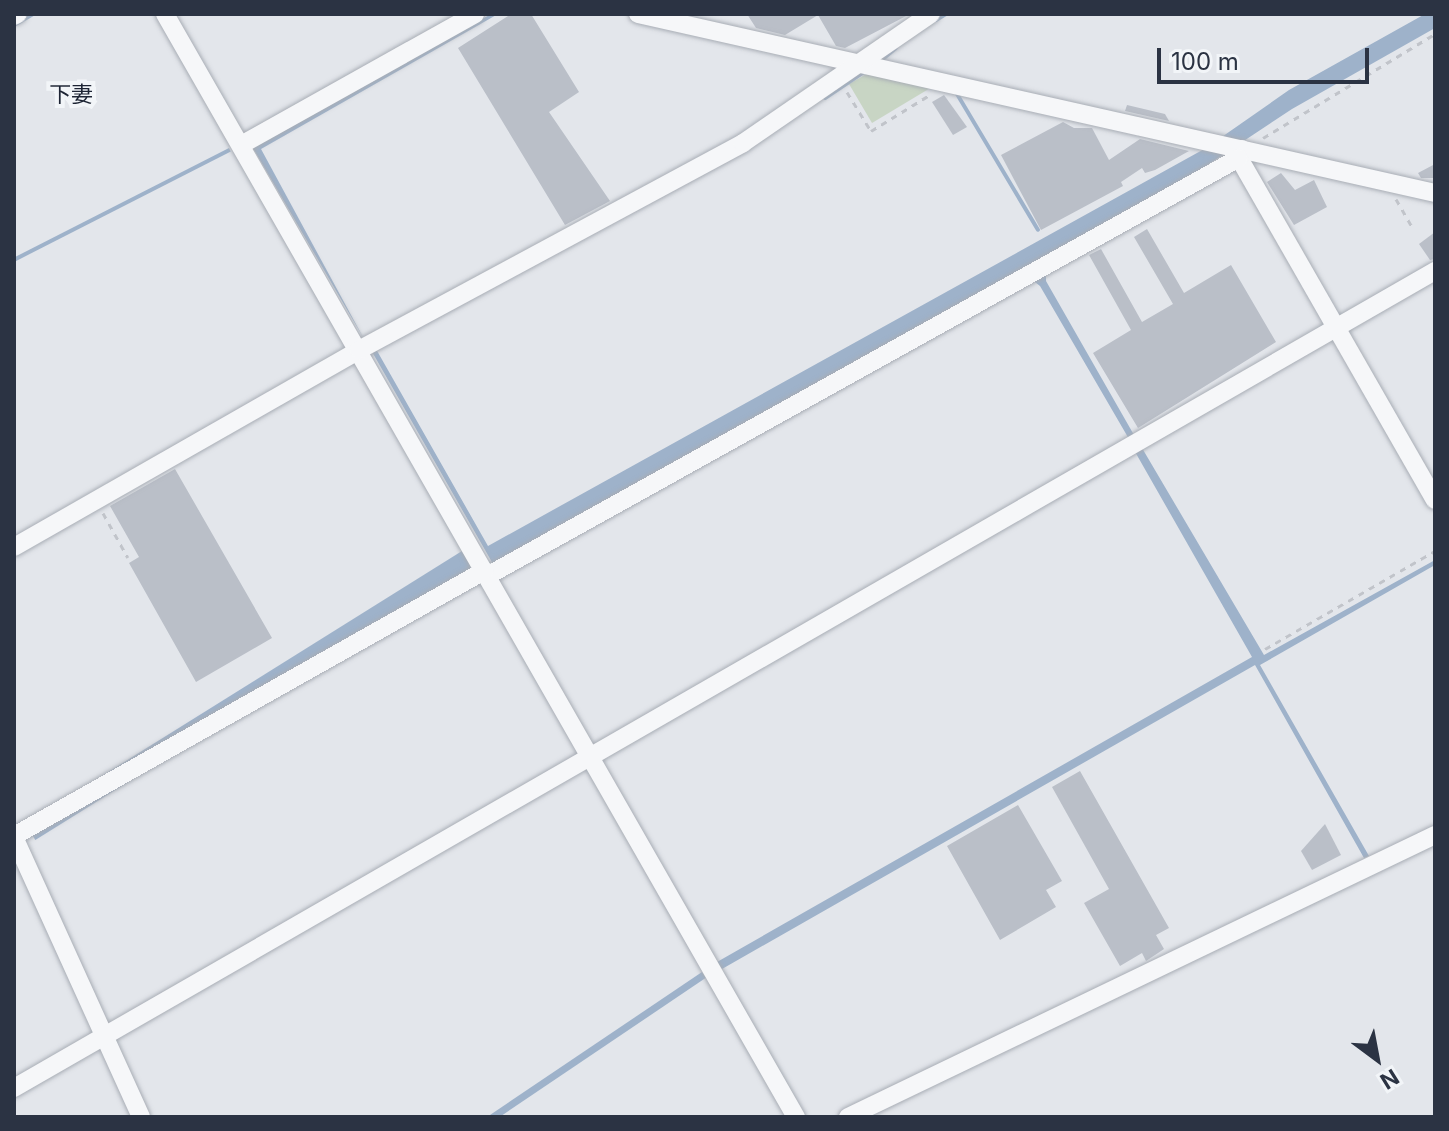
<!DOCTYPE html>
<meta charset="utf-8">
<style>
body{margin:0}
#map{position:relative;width:1449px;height:1131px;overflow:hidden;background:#e3e6eb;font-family:Inter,"Noto Sans JP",sans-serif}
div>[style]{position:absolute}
.green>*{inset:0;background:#c8d5c4}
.water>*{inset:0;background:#9eb2ca;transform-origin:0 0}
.stream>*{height:4px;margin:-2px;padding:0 2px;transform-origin:2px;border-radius:2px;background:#9eb2ca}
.building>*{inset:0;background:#babfc8}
.path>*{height:3px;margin-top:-1.5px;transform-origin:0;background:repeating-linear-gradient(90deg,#c1c4ca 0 6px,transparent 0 12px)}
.roads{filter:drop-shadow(0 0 2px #a8adb5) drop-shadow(0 0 2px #a8adb5)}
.minor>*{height:18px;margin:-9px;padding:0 9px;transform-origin:9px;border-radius:9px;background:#f6f7f9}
span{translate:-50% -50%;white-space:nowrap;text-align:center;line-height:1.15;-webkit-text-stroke:8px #f2f5f8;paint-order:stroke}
.neighbourhood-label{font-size:22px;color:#1d2434}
.frame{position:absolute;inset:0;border:16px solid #2b3343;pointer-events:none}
.north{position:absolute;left:1337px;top:1019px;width:80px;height:80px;-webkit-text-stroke:6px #f2f5f8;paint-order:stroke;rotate:148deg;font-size:22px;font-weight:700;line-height:32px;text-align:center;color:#2b3343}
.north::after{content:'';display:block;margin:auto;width:28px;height:36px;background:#2b3343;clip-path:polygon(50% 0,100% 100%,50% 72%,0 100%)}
.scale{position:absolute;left:1157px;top:48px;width:212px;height:36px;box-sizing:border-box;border:4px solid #2b3343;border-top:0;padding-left:10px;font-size:24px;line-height:28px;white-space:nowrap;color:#2b3343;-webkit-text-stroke:6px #f2f5f8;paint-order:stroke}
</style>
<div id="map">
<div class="green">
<i style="clip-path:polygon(870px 72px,932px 87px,872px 123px,849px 84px)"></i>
</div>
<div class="water">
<i style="clip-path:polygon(491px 14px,498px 14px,261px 149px,364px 339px,253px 148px)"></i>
<i style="clip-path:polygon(1425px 14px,1435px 14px,1435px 28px,1292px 109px,1046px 272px,1046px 281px,1134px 435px,1129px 439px,1040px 286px,1031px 279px,1038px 275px,1030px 264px,493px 564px,371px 350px,376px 349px,488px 546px,1206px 148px,1289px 90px)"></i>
<i style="left:229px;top:148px;width:4px;height:248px;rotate:63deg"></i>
<i style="clip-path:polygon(1142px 448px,1264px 655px,1435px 560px,1435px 565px,1260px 665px,1369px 856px,1364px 858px,1255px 665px,722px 969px,717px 962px,1252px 657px,1134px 450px)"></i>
<i style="left:462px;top:551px;width:19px;height:515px;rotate:58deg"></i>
<i style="left:702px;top:972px;width:7px;height:292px;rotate:56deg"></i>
</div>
<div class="stream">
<i style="left:936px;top:20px;width:12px;rotate:-31deg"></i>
<i style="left:14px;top:25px;width:22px;rotate:-30deg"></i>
<i style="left:878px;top:63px;width:23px;rotate:-40deg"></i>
<i style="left:957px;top:94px;width:158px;rotate:59.2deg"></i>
<i style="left:825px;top:98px;width:47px;rotate:-33.7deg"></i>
</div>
<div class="building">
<i style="clip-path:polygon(511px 14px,531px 14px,579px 92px,549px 112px,610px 201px,565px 225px,458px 48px)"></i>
<i style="clip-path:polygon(747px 14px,910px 14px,845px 48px,836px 46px,818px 15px,785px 35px,756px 28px)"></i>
<i style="clip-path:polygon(944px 95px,967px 127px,953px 135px,932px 102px)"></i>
<i style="clip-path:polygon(1127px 105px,1165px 114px,1169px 121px,1125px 111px)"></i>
<i style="clip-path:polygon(1063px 122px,1074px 128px,1092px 128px,1109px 160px,1140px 139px,1189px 151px,1155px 170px,1145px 173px,1142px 168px,1121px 182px,1123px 186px,1041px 230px,1001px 155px)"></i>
<i style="clip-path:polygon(1435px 164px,1435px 178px,1421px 178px,1418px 173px)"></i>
<i style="clip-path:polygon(1281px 173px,1295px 190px,1314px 180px,1327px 207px,1294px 225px,1267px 182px)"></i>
<i style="clip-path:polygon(1147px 229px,1184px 293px,1231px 265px,1276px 342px,1138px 428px,1093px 353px,1131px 330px,1089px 255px,1101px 249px,1142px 322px,1173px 304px,1134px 237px)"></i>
<i style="clip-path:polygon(1435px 232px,1435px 259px,1430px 260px,1419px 244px)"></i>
<i style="clip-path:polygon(175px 469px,272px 638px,196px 682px,129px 563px,139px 557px,110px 506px)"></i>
<i style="clip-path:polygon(1080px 771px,1169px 928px,1156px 935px,1164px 949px,1146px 961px,1142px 953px,1120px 966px,1084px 903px,1109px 889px,1052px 787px)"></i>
<i style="clip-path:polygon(1018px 805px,1062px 881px,1046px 890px,1056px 907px,1000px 940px,947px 846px)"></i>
<i style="clip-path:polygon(1325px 824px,1341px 855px,1312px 870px,1301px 851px)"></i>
</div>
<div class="path">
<i style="left:847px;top:92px;width:46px;rotate:58.4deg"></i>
<i style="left:871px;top:131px;width:67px;rotate:-31.6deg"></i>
<i style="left:1263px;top:138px;width:201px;rotate:-31.2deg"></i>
<i style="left:1396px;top:199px;width:32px;rotate:60deg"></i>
<i style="left:103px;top:513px;width:51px;rotate:60.9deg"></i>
<i style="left:1265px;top:649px;width:196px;rotate:-30deg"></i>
</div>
<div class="roads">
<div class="minor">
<i style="left:165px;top:14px;width:1271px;rotate:60.23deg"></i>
<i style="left:638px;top:14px;width:817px;rotate:12.66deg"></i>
<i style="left:14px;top:16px;width:4px;rotate:-27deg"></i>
<i style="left:241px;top:145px;width:268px;rotate:-29.2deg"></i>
<i style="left:1242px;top:149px;width:9px;rotate:108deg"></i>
<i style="left:1239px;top:158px;width:394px;rotate:60.2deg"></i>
<i style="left:14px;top:547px;width:397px;rotate:-29.7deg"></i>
<i style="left:359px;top:350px;width:436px;rotate:-28.3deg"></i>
<i style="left:743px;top:143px;width:228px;rotate:-34.5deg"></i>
<i style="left:487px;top:576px;width:860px;rotate:-29.07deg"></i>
<i style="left:14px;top:836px;width:540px;rotate:-29.42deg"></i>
<i style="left:14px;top:837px;width:307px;rotate:65.6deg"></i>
<i style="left:14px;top:1088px;width:1639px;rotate:-29.9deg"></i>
<i style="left:848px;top:1117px;width:651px;rotate:-25.66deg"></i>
</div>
</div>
<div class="neighbourhood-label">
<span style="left:71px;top:95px">下妻</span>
</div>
<div class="frame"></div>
<div class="north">N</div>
<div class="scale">100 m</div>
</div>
